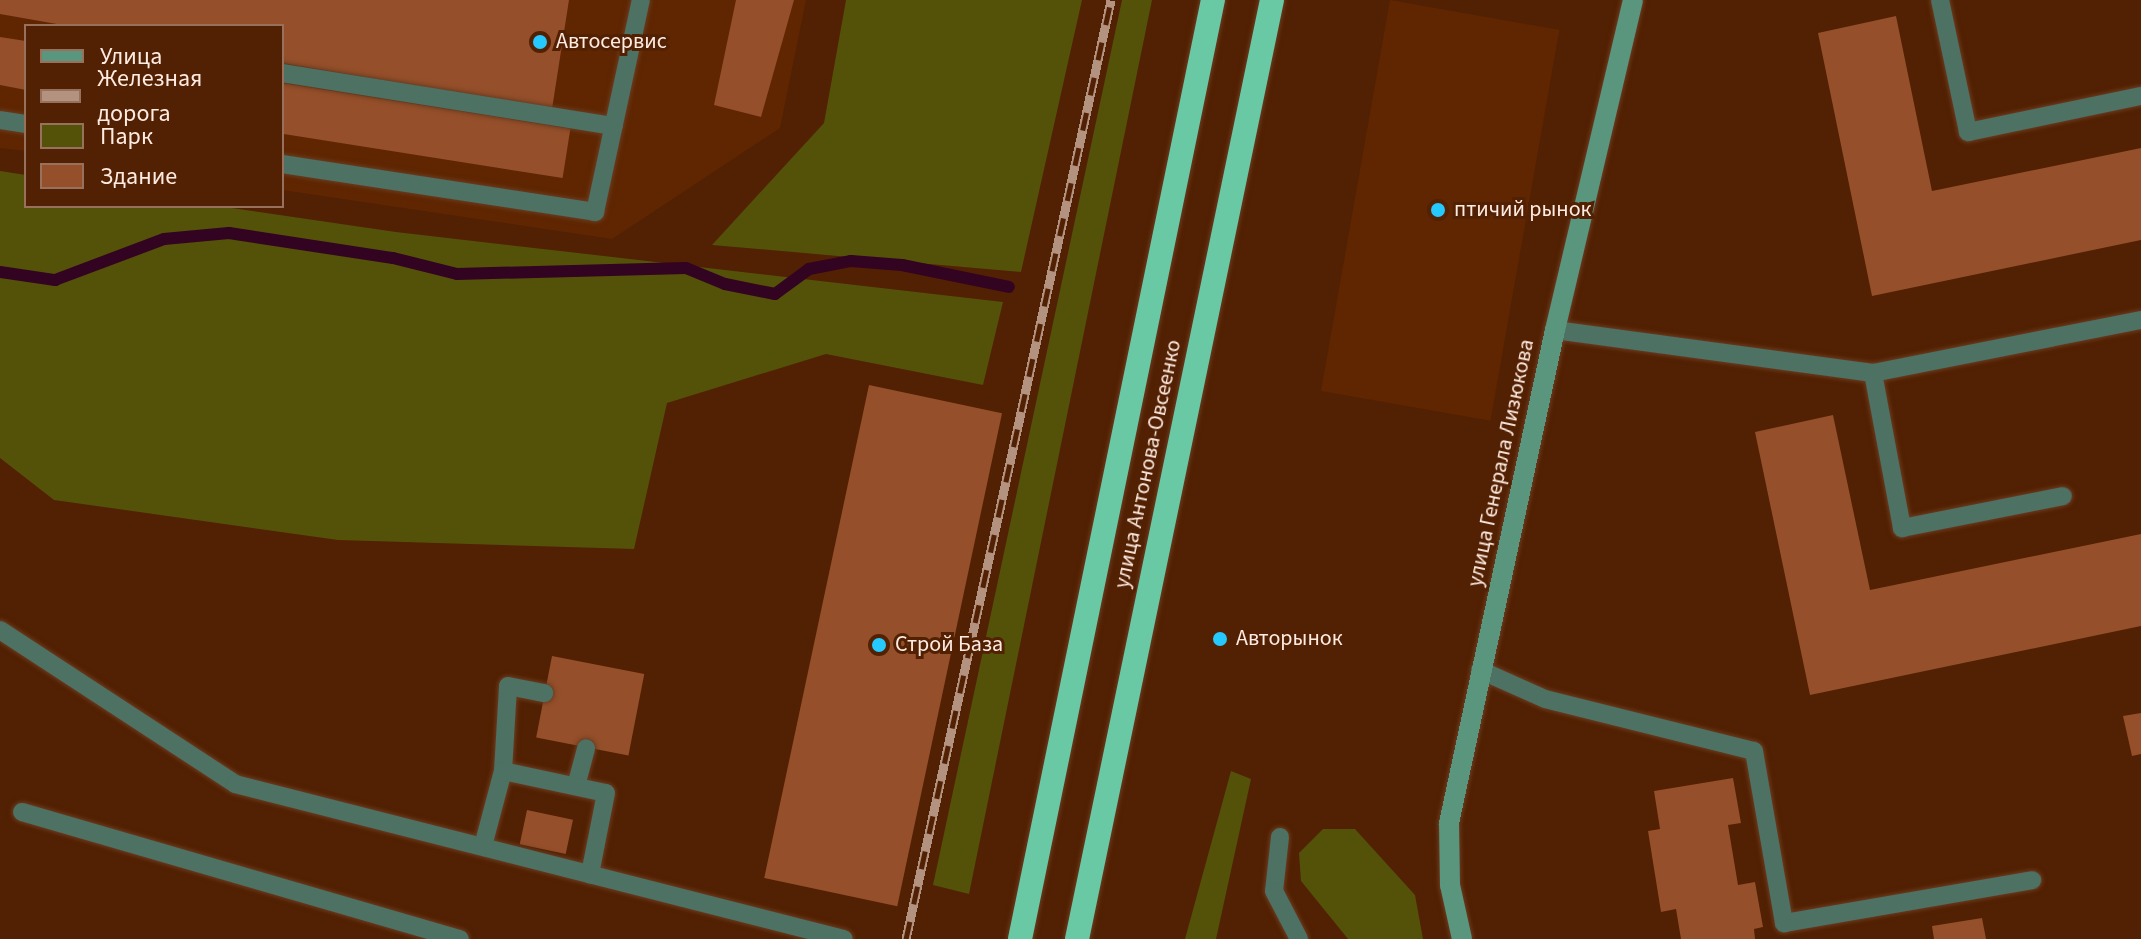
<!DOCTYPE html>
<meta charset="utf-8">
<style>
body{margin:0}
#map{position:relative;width:2141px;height:939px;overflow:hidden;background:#522002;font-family:"Source Sans 3",sans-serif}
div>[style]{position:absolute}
.built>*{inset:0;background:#5f2601;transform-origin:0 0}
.green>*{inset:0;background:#545109}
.stream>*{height:12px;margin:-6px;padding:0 6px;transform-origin:6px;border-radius:6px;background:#330322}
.building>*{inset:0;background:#954f2a;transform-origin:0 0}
.roads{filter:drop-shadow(0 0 2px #6a3c21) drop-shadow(0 0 2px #6a3c21)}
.lane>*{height:18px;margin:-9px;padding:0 9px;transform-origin:9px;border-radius:9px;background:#4d7162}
.secondary>*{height:20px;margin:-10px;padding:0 10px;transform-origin:10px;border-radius:10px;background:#5a957e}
.highway>*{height:24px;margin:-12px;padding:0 12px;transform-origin:12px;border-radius:12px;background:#69c9a5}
.rail>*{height:9px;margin-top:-4.5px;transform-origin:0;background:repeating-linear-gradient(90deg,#522002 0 18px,#b3927f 0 36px);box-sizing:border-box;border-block:2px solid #b3927f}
.dots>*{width:22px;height:22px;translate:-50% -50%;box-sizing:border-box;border:4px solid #522002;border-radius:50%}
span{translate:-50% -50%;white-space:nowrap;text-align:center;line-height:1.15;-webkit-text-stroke:6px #522002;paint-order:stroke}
.poi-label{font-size:22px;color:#ffebe1}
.left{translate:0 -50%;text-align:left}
.street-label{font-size:22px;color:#ffebe1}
.legend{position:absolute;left:24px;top:24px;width:260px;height:184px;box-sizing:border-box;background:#522002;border:2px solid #97715b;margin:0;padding:10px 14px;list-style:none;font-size:24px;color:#ffebe1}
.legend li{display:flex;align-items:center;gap:16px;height:40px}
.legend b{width:40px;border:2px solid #97715b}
</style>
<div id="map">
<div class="built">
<i style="clip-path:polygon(0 0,806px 0,780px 128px,612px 239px,282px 190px,282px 26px,26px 26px,26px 151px,0 148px)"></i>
<i style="left:1390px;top:0;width:172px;height:397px;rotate:10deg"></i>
</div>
<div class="green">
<i style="clip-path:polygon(846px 0,1082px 0,1021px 272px,712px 245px,824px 123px)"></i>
<i style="clip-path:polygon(1122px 0,1152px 0,969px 894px,933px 885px)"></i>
<i style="clip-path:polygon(0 171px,26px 175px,26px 206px,218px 206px,396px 232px,1003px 302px,983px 385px,826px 354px,667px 403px,634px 549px,338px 540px,54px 500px,0 458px)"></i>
<i style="clip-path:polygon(1231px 771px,1251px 779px,1216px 939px,1185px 939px)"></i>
<i style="clip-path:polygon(1323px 829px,1355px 829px,1415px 895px,1423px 939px,1348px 939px,1301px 881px,1299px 853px)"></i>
</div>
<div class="stream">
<i style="left:0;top:272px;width:56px;rotate:8.3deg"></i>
<i style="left:55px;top:280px;width:116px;rotate:-20.6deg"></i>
<i style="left:164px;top:239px;width:65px;rotate:-5.3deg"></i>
<i style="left:229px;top:233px;width:166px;rotate:8.7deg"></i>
<i style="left:393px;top:258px;width:66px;rotate:14deg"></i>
<i style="left:457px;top:274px;width:229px;rotate:-1.5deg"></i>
<i style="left:686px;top:268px;width:42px;rotate:22.3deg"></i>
<i style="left:725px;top:284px;width:51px;rotate:11.3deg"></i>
<i style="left:775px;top:294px;width:42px;rotate:-36.3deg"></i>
<i style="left:809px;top:269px;width:43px;rotate:-10.8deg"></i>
<i style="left:851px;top:261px;width:51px;rotate:4.5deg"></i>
<i style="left:902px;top:265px;width:109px;rotate:11.6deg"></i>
</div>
<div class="building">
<i style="clip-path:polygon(0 0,569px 0,552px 109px,282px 63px,282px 26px,68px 26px,0 14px)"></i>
<i style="clip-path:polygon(736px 0,794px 0,761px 117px,714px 105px)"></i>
<i style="clip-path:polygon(1896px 16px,1932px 191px,2141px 148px,2141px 240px,1872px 296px,1818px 33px)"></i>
<i style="clip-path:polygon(0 37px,26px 41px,26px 90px,0 85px)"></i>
<i style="left:282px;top:83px;width:292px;height:50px;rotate:9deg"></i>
<i style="left:869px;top:385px;width:136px;height:504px;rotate:12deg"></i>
<i style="clip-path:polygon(1833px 415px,1870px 590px,2141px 534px,2141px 626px,1810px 695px,1755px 432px)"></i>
<i style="left:552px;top:656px;width:94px;height:83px;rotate:11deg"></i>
<i style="clip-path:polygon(2141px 713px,2141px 754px,2132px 756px,2123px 716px)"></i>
<i style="clip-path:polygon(1733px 778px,1741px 823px,1728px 825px,1738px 885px,1755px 882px,1763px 927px,1754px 929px,1755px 939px,1681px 939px,1676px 909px,1661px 912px,1648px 831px,1660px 829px,1654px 791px)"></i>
<i style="left:527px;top:810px;width:47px;height:35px;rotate:12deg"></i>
<i style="clip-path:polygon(1982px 918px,1986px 939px,1934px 939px,1932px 926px)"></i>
</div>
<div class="roads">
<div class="lane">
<i style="left:1940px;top:0;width:135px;rotate:78deg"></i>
<i style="left:1968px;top:132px;width:177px;rotate:-11.8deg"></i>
<i style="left:282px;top:73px;width:336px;rotate:9.1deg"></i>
<i style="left:0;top:120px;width:26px;rotate:9deg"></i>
<i style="left:282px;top:164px;width:317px;rotate:8.7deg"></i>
<i style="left:595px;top:212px;width:217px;rotate:-77.8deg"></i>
<i style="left:1555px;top:330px;width:321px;rotate:7.7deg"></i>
<i style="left:1873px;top:373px;width:273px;rotate:-11.2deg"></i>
<i style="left:1873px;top:373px;width:158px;rotate:79.4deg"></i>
<i style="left:1902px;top:528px;width:164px;rotate:-11.2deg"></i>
<i style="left:0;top:630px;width:281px;rotate:33.2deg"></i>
<i style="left:235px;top:784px;width:628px;rotate:14.28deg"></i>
<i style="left:1480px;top:670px;width:71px;rotate:24deg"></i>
<i style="left:1545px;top:699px;width:215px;rotate:14deg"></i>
<i style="left:1754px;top:751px;width:175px;rotate:80.1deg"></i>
<i style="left:1784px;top:923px;width:252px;rotate:-9.8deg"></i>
<i style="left:503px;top:771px;width:85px;rotate:-86.6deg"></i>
<i style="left:508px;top:686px;width:37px;rotate:11deg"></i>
<i style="left:576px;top:786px;width:39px;rotate:-75deg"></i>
<i style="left:22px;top:812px;width:456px;rotate:16.2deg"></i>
<i style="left:1280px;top:837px;width:54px;rotate:96.3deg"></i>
<i style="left:1274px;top:891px;width:54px;rotate:62.5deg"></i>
<i style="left:483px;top:846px;width:78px;rotate:-75.1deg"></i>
<i style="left:503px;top:771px;width:105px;rotate:12.1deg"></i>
<i style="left:606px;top:793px;width:83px;rotate:101.2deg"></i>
</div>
<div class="secondary">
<i style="left:1462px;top:939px;width:55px;rotate:-102.5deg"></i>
<i style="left:1450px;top:885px;width:62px;rotate:-90.9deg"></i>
<i style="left:1449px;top:823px;width:504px;rotate:-77.87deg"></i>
<i style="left:1555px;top:330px;width:339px;rotate:-76.7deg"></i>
</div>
<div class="highway">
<i style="left:1020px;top:939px;width:959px;rotate:-78.39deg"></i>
<i style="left:1077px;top:939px;width:959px;rotate:-78.27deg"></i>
</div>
</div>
<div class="rail">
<i style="left:906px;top:939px;width:961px;rotate:-77.68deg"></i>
</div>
<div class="dots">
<i style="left:540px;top:42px;background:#25c9fe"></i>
<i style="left:1438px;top:210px;background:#25c9fe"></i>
<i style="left:1220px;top:639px;background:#25c9fe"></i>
<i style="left:879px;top:645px;background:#25c9fe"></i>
</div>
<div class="poi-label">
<span class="left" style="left:556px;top:42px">Автосервис</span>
<span class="left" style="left:1454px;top:210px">птичий рынок</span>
<span class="left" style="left:1236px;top:639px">Авторынок</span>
<span class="left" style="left:895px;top:645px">Строй База</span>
</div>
<div class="street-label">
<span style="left:1501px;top:463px;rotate:-78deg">улица Генерала Лизюкова</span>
<span style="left:1148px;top:464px;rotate:-78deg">улица Антонова-Овсеенко</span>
</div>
<ul class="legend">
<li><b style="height:10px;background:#5a957e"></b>Улица</li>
<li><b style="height:10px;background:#b3927f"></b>Железная дорога</li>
<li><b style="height:22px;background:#545109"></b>Парк</li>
<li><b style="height:22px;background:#954f2a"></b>Здание</li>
</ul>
</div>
